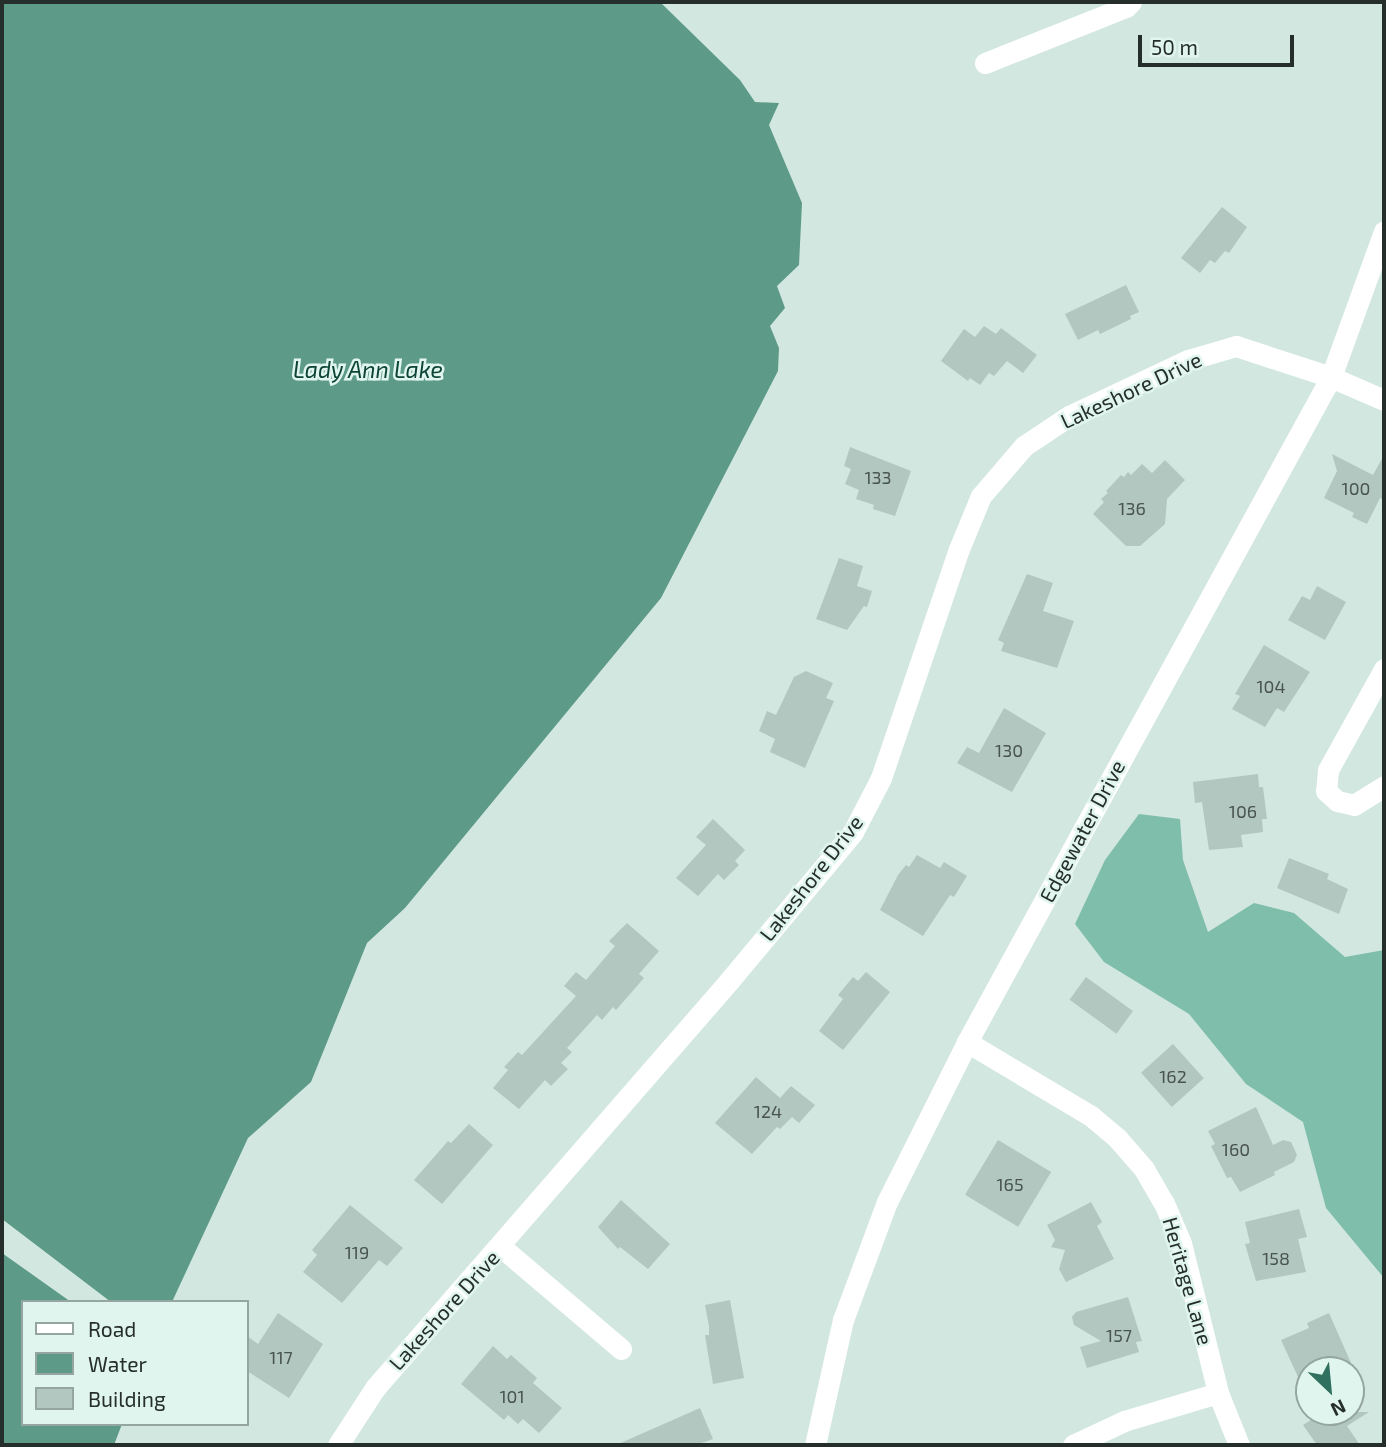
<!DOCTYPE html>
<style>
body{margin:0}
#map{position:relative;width:1386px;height:1447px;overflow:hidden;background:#d2e7e0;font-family:"Exo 2",sans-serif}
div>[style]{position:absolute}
.forest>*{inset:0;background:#7fbeaa}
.water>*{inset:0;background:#5d9a88}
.building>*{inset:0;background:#b2c7bf;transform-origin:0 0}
.street>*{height:21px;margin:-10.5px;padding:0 10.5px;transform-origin:10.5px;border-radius:10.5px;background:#fff}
span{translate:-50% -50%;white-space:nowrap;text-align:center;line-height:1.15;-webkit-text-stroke:5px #dff5ed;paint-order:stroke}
.number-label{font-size:18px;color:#495450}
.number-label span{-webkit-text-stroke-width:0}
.street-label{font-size:21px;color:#262e2b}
.water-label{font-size:23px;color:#0d4437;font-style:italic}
.frame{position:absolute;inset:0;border:4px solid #262e2b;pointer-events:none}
.legend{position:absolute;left:21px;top:1300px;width:228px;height:126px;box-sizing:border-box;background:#dff5ed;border:2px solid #95a59f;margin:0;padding:9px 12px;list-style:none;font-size:21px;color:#262e2b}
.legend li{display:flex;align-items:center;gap:14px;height:35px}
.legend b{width:35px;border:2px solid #95a59f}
.north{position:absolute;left:1295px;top:1356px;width:70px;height:70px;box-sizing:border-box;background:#dff5ed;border:2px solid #95a59f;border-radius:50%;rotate:154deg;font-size:19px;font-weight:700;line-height:28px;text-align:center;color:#262e2b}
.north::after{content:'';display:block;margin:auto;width:24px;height:32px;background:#30705e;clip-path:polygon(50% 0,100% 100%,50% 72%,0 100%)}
.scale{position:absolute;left:1138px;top:35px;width:156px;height:32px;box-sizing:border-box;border:4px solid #262e2b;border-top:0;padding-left:9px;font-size:21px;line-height:24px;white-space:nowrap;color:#262e2b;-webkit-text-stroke:5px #dff5ed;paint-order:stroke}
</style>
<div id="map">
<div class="forest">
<i style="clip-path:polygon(1139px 814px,1180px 819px,1183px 860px,1208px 932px,1254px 903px,1294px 913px,1345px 957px,1384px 950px,1384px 1278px,1326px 1208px,1303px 1122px,1246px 1084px,1189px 1014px,1104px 962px,1075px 924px,1105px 860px)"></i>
</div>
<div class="water">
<i style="clip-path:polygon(2px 2px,660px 2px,740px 80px,755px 102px,779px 103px,769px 125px,802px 203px,799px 265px,777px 286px,785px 308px,770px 326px,779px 348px,778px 371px,661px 598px,405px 908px,367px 943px,311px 1082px,248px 1138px,172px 1302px,111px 1302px,2px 1219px)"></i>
<i style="clip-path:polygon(2px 1253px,71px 1302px,23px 1302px,23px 1424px,122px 1424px,114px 1445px,2px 1445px)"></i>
</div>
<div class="building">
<i style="clip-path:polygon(1222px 207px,1247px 227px,1229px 253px,1225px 251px,1215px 263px,1210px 260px,1200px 273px,1181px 258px)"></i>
<i style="clip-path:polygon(1126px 285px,1139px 312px,1130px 316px,1131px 319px,1100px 334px,1098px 330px,1078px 340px,1065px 314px)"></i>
<i style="clip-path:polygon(984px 326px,996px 334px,1001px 328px,1037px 355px,1023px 373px,1007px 361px,994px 376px,989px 373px,980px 385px,970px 378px,968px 381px,941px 361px,964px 329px,975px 337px)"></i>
<i style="clip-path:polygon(850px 447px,911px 471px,895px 516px,873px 509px,874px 505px,856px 499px,859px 490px,845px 484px,851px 469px,844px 466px)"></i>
<i style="clip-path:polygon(1332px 454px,1373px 475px,1384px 455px,1384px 500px,1380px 498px,1367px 524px,1352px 517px,1354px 513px,1324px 498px,1337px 471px)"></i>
<i style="clip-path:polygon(1165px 460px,1185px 480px,1167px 499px,1165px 524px,1140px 546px,1126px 546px,1093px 514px,1104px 502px,1101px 499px,1108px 493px,1106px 491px,1121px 475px,1124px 477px,1128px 472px,1131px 475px,1142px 464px,1152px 473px)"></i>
<i style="clip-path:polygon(839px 558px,863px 566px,857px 586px,872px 591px,867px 607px,864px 606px,847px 630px,816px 619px)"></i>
<i style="clip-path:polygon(1027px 574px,1053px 583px,1043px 611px,1074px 621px,1057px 668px,1001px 651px,1004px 643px,998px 640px)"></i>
<i style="clip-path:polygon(1317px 586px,1346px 602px,1325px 640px,1288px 620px,1302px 596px,1310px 600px)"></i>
<i style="clip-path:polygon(1264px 645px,1310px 672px,1284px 712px,1277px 708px,1265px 727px,1232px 709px,1240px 696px,1235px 694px)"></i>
<i style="clip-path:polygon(806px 671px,833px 683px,826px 698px,834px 701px,805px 768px,770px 752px,775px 739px,759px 731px,767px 711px,776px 715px,794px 677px)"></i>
<i style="clip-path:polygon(1004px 708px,1046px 733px,1012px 792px,957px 763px,967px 747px,979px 753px)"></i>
<i style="clip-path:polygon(1258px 774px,1259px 787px,1263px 787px,1267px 819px,1262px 819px,1263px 832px,1241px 835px,1243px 847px,1209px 850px,1202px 802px,1195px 803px,1193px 782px)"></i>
<i style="clip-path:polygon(713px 819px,745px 850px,735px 861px,739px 865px,724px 880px,718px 874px,698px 896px,676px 878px,706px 845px,696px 837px)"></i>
<i style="clip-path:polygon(917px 855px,940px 868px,944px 862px,967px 876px,954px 897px,950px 895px,923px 936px,880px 910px,898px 875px,906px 865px,909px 867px)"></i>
<i style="clip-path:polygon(1289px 858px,1329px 874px,1327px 879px,1348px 889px,1339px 914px,1277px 888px)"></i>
<i style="clip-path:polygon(627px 923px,659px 951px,639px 974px,644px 978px,616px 1010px,613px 1007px,602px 1020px,597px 1015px,567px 1048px,572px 1052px,561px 1063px,568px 1069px,551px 1086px,545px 1080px,519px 1109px,493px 1088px,508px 1070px,504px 1067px,518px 1052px,522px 1055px,576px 996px,564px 986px,576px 972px,586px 980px,615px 946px,609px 941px)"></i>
<i style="clip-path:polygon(866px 972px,890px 992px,843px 1050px,819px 1031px,843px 999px,838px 995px,853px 977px,858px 981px)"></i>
<i style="left:1086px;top:977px;width:58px;height:28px;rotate:36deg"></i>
<i style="left:1173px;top:1044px;width:46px;height:43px;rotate:48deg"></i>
<i style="clip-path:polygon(756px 1077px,780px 1098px,791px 1086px,815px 1105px,799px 1123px,792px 1117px,780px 1129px,777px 1127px,752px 1154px,715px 1123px)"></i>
<i style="clip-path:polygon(1256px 1107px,1273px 1145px,1283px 1140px,1291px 1142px,1297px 1155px,1294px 1162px,1274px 1172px,1275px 1175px,1240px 1192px,1231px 1177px,1227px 1178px,1211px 1146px,1215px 1144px,1208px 1131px)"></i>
<i style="clip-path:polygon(469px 1124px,493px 1145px,442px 1204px,414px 1180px,448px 1141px,451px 1143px)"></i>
<i style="left:998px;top:1140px;width:62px;height:64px;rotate:31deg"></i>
<i style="clip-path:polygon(621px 1200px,670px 1244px,648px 1269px,620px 1247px,618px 1249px,598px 1227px)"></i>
<i style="clip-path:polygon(1091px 1202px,1102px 1222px,1097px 1226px,1114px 1259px,1066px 1282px,1059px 1269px,1065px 1250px,1051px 1247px,1055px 1240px,1047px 1225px)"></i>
<i style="clip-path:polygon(350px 1205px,403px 1248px,387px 1266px,379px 1260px,342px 1303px,303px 1272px,317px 1255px,312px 1250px)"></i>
<i style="clip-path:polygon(1299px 1209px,1307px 1237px,1298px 1239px,1306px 1272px,1256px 1281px,1245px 1244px,1250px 1243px,1245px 1222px)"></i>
<i style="clip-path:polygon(1128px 1297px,1142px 1341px,1136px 1342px,1139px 1352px,1087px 1368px,1080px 1347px,1101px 1341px,1074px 1325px,1072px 1317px,1076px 1312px)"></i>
<i style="clip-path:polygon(730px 1300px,744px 1378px,713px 1384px,705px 1335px,709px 1335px,709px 1326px,705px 1305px)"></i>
<i style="clip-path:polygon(278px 1313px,323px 1344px,289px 1398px,247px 1371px,247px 1336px,258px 1344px)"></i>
<i style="clip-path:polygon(1329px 1313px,1351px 1363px,1335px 1370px,1309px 1370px,1309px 1401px,1281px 1340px,1309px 1328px,1307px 1323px)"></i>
<i style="clip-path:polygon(493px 1346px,507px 1359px,511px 1355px,537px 1378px,533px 1383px,562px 1408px,539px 1433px,523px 1419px,518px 1424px,508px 1415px,504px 1420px,461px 1384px)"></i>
<i style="clip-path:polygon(700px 1408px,713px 1439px,696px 1445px,616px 1445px)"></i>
<i style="clip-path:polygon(1323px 1412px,1369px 1412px,1347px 1426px,1360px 1445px,1317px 1445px,1303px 1425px)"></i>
</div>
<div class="street">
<i style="left:985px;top:63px;width:152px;rotate:-21.7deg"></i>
<i style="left:1126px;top:7px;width:7px;rotate:-45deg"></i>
<i style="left:1384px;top:669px;width:115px;rotate:119deg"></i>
<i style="left:1328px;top:770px;width:21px;rotate:95deg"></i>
<i style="left:1326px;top:791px;width:15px;rotate:42deg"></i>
<i style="left:1337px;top:801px;width:17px;rotate:13deg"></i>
<i style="left:1354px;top:805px;width:36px;rotate:-32deg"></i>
<i style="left:967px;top:1042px;width:144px;rotate:30.8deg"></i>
<i style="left:1091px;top:1116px;width:35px;rotate:40deg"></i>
<i style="left:1118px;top:1139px;width:40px;rotate:49deg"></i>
<i style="left:1144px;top:1169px;width:39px;rotate:60deg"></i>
<i style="left:1164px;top:1203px;width:43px;rotate:67deg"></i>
<i style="left:1181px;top:1243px;width:154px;rotate:76.1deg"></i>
<i style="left:1218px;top:1393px;width:56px;rotate:68deg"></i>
<i style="left:500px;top:1246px;width:159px;rotate:40.4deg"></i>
<i style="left:338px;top:1445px;width:68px;rotate:-57deg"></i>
<i style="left:375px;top:1388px;width:539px;rotate:-48.98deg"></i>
<i style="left:729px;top:981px;width:194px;rotate:-50.2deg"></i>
<i style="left:853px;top:832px;width:61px;rotate:-62.6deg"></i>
<i style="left:881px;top:778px;width:242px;rotate:-71.2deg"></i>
<i style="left:959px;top:549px;width:57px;rotate:-67.5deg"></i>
<i style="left:981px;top:496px;width:66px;rotate:-49.3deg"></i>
<i style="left:1024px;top:446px;width:54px;rotate:-33.7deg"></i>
<i style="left:1069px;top:416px;width:132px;rotate:-25.2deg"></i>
<i style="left:1188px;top:360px;width:50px;rotate:-16.3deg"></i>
<i style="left:1236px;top:346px;width:100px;rotate:18.1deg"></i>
<i style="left:1331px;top:377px;width:58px;rotate:23.5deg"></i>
<i style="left:815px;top:1445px;width:128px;rotate:-77.4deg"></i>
<i style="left:843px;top:1320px;width:126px;rotate:-69.6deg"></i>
<i style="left:887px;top:1202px;width:179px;rotate:-63.4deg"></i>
<i style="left:967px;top:1042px;width:758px;rotate:-61.31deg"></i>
<i style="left:1331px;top:377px;width:155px;rotate:-70deg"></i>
<i style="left:1073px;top:1445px;width:56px;rotate:-25.2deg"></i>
<i style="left:1124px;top:1421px;width:98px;rotate:-16.6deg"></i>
</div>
<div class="number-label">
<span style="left:878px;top:477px">133</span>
<span style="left:1356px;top:488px">100</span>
<span style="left:1132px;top:508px">136</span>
<span style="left:1271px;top:686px">104</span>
<span style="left:1009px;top:750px">130</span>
<span style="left:1243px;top:811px">106</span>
<span style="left:1173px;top:1076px">162</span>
<span style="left:768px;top:1111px">124</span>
<span style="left:1236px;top:1149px">160</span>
<span style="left:1010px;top:1184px">165</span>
<span style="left:357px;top:1252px">119</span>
<span style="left:1276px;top:1258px">158</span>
<span style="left:1119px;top:1335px">157</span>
<span style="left:281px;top:1357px">117</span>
<span style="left:512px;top:1396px">101</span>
</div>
<div class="street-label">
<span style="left:1131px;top:390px;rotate:-25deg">Lakeshore Drive</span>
<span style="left:1082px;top:831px;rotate:-62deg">Edgewater Drive</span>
<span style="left:811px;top:878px;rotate:-52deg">Lakeshore Drive</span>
<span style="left:1188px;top:1281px;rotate:74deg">Heritage Lane</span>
<span style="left:444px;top:1310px;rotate:-48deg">Lakeshore Drive</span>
</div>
<div class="water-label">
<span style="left:368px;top:369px">Lady Ann Lake</span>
</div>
<div class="frame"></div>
<ul class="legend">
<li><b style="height:9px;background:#fff"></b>Road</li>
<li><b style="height:19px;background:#5d9a88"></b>Water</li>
<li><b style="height:19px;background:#b2c7bf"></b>Building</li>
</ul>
<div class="north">N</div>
<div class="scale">50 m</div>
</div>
